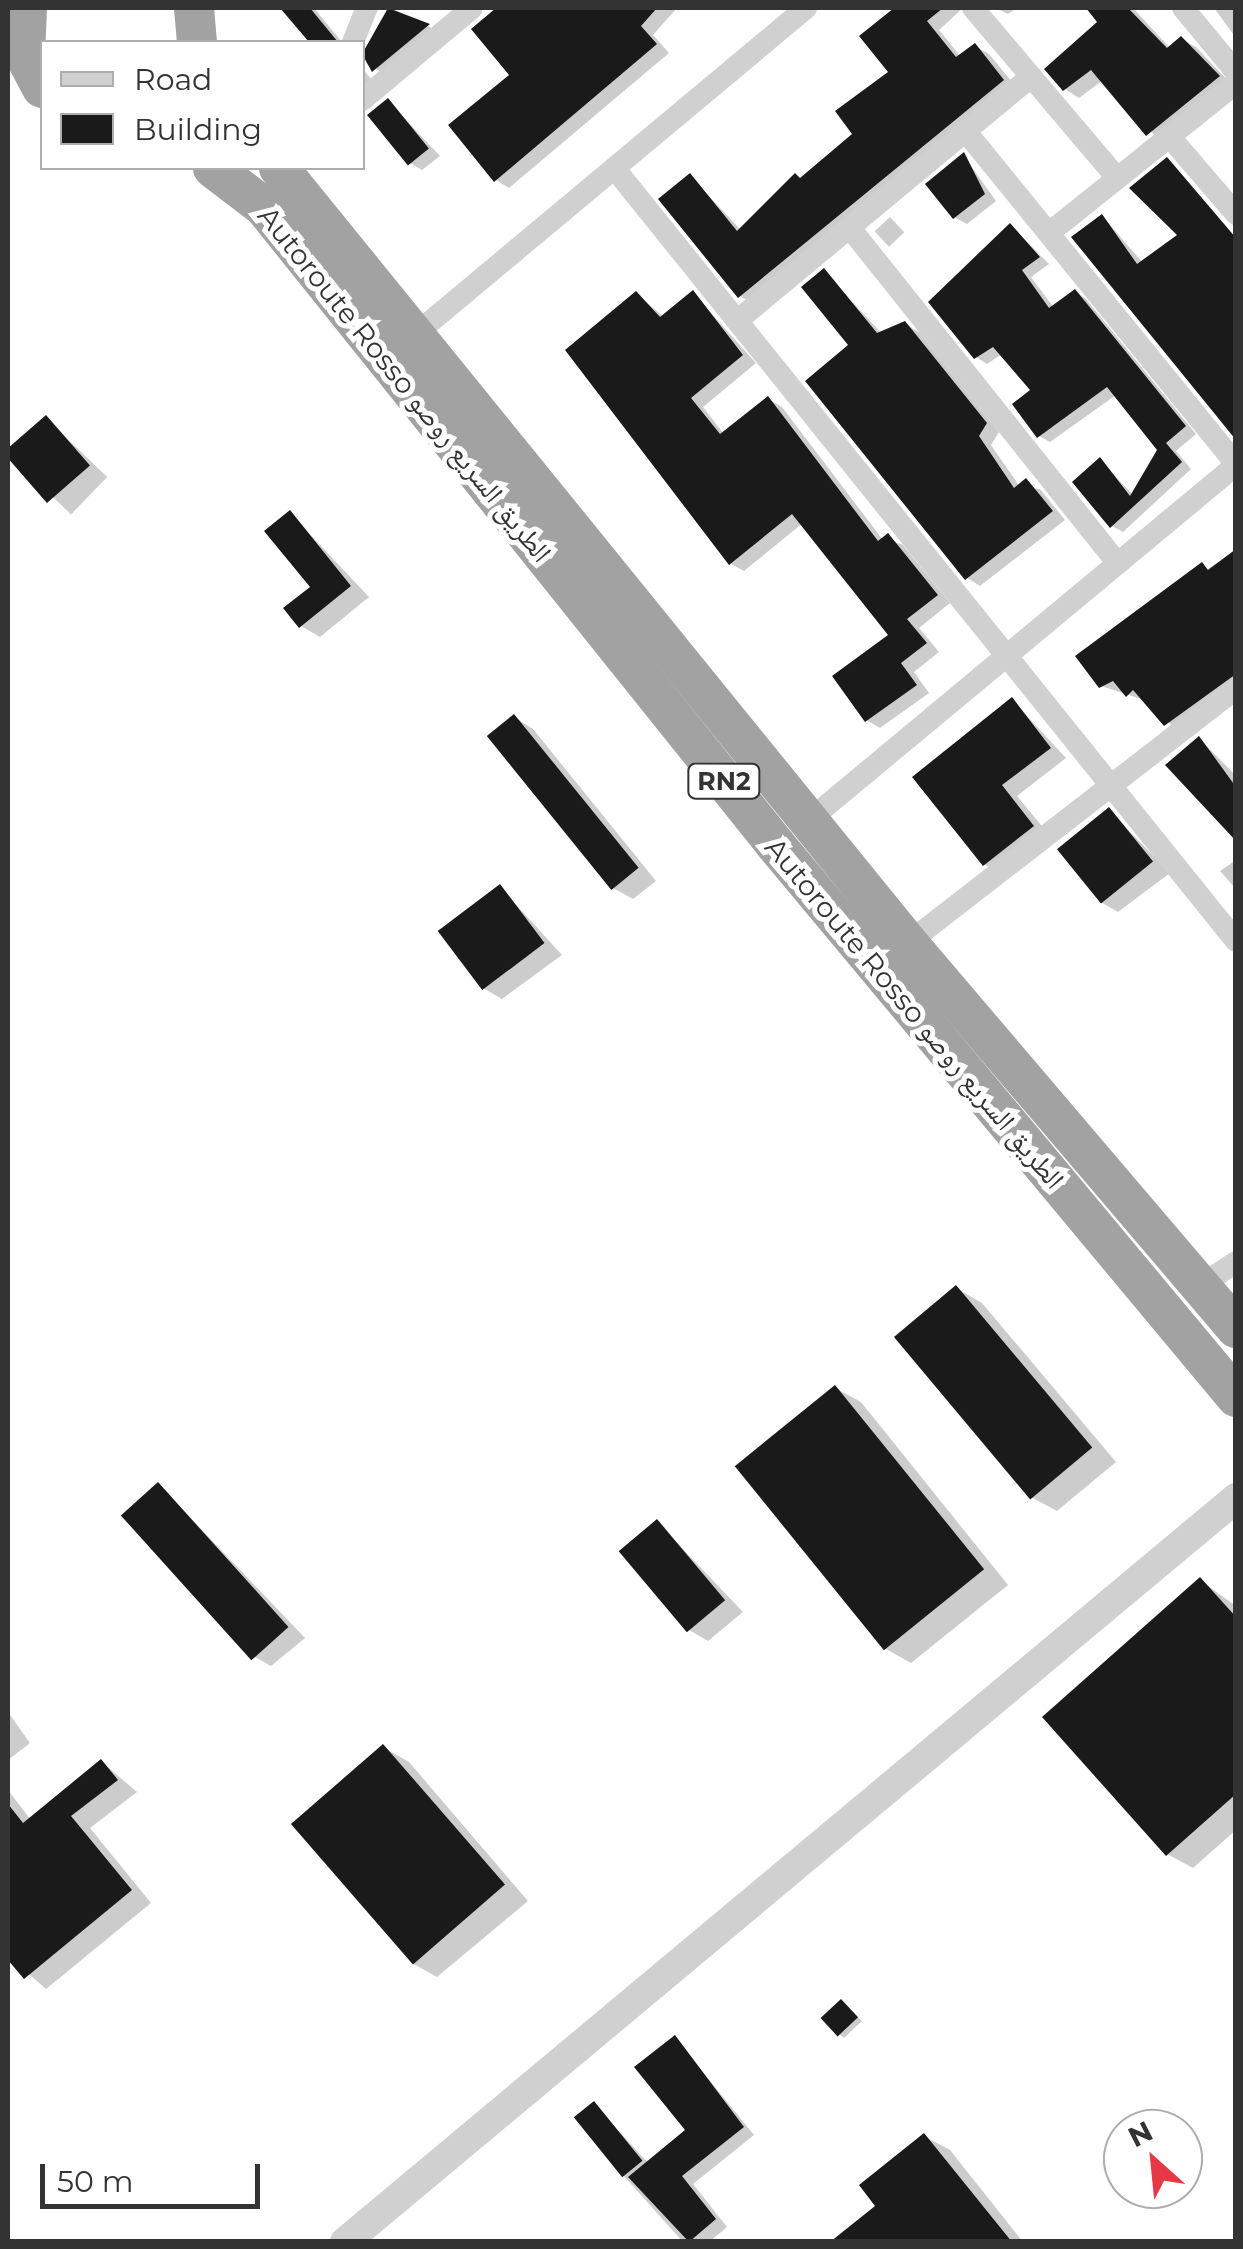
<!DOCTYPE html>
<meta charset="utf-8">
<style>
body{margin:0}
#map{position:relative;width:1243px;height:2249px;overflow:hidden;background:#fff;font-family:Montserrat,"Noto Naskh Arabic",sans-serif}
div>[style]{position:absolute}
.shadow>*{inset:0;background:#0003;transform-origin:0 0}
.building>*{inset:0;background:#1a1a1a;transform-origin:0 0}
.minor>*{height:22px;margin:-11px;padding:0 11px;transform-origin:11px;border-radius:11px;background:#d0d0d0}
.tertiary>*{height:30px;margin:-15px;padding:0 15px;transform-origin:15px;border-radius:15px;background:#d0d0d0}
.trunk>*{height:40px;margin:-20px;padding:0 20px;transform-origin:20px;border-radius:20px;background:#a2a2a2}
span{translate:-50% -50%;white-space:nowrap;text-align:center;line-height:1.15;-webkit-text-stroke:10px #fff;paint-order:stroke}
.shield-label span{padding:2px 8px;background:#fff;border:2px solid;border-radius:8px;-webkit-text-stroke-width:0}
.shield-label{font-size:25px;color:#333;font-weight:700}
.street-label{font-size:28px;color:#333}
.frame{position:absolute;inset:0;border:10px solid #333;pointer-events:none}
.legend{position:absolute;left:40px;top:40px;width:325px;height:130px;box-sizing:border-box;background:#fff;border:2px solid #adadad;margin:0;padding:12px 18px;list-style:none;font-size:30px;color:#333}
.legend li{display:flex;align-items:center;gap:20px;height:50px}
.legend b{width:50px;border:2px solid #adadad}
.north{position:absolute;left:1103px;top:2109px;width:100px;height:100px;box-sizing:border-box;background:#fff;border:2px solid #adadad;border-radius:50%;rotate:333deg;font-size:28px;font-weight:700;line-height:40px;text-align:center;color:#333}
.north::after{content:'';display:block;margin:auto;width:35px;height:45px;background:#e63946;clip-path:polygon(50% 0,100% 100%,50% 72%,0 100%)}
.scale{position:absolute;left:40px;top:2164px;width:220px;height:45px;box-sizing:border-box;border:5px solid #333;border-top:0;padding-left:12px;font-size:30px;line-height:35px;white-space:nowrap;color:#333;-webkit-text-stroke:8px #fff;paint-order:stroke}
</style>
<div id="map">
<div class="shadow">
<i style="clip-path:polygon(283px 8px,314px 8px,342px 42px,313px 42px)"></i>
<i style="clip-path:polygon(391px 8px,440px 32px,386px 77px,363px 57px)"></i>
<i style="clip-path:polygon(492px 8px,677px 8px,653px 35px,669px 53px,509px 188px,496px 180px,513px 75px)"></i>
<i style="clip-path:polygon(898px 8px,963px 8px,939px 30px,961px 57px,975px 46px,989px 54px,1017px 88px,753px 304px,740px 296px,690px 176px,741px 230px,856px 135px,891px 72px,862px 36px)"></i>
<i style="clip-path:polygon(996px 8px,1017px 8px,1008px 14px)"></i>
<i style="clip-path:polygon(1090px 8px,1133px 8px,1170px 48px,1181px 39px,1196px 47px,1233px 86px,1162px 143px,1103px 80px,1079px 98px,1065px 89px,1101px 23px)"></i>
<i style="clip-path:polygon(1214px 8px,1236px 8px,1236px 38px)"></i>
<i style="clip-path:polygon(362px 68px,375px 84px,362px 94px)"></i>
<i style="clip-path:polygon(388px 101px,440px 156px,422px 170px,410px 163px)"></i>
<i style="clip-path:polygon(964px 156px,996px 201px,967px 224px,954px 217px)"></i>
<i style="clip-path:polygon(1168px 160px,1236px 241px,1236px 431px,1103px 217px,1143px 263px,1181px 236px)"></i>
<i style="left:890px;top:217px;width:21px;height:21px;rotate:47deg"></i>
<i style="clip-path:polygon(1011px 226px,1049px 264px,1031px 277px,1054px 308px,1075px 292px,1086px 299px,1196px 434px,1176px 451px,1191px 469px,1123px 532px,1112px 526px,1100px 460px,1133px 495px,1160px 450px,1116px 395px,1050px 442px,1039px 436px,1033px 390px,1002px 354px,987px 364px,976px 357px)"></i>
<i style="clip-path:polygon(824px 271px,882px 334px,905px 324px,919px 332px,999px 432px,991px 445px,1020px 487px,1040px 489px,1065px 520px,980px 586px,967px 578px,852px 346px)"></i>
<i style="clip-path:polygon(693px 293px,756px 363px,703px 407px,724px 434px,768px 399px,782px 407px,883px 540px,902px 544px,950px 603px,919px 628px,939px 652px,914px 672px,929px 693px,880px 728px,866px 720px,892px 636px,803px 523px,744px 571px,731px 564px,636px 294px,664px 317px)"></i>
<i style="left:46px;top:418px;width:85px;height:52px;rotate:44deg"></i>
<i style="clip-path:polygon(290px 513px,369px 597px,320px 637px,301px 626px,313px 587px)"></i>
<i style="clip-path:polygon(1236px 550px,1236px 690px,1179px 732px,1144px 700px,1101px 686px,1079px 656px)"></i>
<i style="clip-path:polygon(1012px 700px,1066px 758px,1017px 796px,1050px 836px,1001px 874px,984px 864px)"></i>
<i style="clip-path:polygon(514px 717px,533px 729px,656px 881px,633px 899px,613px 888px)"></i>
<i style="clip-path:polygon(1200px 739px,1236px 776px,1236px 839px)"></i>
<i style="clip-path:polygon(1109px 810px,1170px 873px,1118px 912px,1099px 901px)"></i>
<i style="clip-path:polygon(1236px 860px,1236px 889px,1220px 871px)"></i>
<i style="clip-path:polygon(500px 887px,562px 955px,502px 999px,483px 988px)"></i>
<i style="clip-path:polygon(956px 1288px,982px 1303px,1116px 1462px,1057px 1511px,1031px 1497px)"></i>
<i style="clip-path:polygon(835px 1388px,861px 1402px,1008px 1585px,911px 1663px,886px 1649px)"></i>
<i style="clip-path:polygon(159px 1485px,305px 1638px,271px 1666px,253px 1656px)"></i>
<i style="clip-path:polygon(657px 1522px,743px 1612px,708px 1641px,689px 1630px)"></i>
<i style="clip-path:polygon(1200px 1580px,1236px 1606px,1236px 1830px,1193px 1868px,1167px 1854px)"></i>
<i style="clip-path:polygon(8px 1712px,30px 1743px,8px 1760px)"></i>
<i style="clip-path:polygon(383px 1747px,409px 1762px,528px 1901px,437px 1977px,412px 1963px,294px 1823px)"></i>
<i style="clip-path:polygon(102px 1762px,137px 1792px,90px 1828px,151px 1903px,46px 1989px,8px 1956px,8px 1790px,31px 1820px)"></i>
<i style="clip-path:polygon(842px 2002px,862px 2021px,844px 2038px,839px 2034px)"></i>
<i style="clip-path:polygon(675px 2038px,754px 2135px,693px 2184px,727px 2227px,709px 2242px,683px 2242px,623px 2175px,594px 2104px,648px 2163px,688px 2131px)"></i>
<i style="clip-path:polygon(924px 2136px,950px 2150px,1023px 2242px,834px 2242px,878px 2206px)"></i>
</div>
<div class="building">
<i style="clip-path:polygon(280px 8px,310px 8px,338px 42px,309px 42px)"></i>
<i style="clip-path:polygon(388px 8px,430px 24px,372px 72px,362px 54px)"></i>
<i style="clip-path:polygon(496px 8px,657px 8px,641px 26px,657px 44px,494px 182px,448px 125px,509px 75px,471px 29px)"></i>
<i style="clip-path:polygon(894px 8px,943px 8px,927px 21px,956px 57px,975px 43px,1004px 80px,738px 298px,658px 199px,690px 173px,737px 231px,795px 173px,800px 178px,852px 134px,835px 111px,888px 72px,859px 36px)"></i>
<i style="clip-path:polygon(1086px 8px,1128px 8px,1167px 48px,1181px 36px,1220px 76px,1146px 136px,1091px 70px,1063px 91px,1044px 69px,1097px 22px)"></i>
<i style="left:388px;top:98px;width:65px;height:27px;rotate:51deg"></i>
<i style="clip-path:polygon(964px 152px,985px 194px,953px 219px,925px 184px)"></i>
<i style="clip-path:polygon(1167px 157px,1236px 238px,1236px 440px,1071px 237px,1102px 214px,1137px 264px,1177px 235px,1129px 188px)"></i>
<i style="clip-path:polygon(1010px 223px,1040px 257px,1022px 270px,1049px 308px,1075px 289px,1186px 426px,1166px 443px,1182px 462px,1110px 528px,1072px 482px,1100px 457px,1130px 496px,1157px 450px,1107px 387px,1037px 438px,1012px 404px,1030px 390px,993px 347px,974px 359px,928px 302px)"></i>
<i style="clip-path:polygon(824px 268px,877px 333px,905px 321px,987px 423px,979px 436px,1014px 488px,1026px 478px,1053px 511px,965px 580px,805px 381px,848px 345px,801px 287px)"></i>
<i style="clip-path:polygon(693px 290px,743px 355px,691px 398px,720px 434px,768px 396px,878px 541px,888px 533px,938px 595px,907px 619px,927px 643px,901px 663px,917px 685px,865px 722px,832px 676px,888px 635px,792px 514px,729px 565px,565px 350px,636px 291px,660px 317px)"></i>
<i style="left:46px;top:415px;width:67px;height:57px;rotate:49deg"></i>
<i style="clip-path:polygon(290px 510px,351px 586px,299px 628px,283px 608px,310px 587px,264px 531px)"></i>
<i style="clip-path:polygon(1236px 549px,1236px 674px,1164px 726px,1133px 690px,1126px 697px,1113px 681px,1099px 688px,1075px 656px,1202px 562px,1208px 570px)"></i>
<i style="clip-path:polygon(1012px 697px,1051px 748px,1002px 785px,1034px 826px,983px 866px,912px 777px)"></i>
<i style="left:514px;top:714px;width:198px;height:35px;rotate:51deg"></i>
<i style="clip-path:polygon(1199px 736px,1236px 787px,1236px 841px,1165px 765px)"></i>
<i style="left:1109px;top:807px;width:70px;height:67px;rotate:51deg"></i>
<i style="left:500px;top:884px;width:74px;height:78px;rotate:53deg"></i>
<i style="left:956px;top:1285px;width:212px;height:81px;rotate:50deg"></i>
<i style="left:835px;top:1385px;width:237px;height:129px;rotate:51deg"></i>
<i style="left:158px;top:1482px;width:195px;height:50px;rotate:48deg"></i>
<i style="left:657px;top:1519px;width:106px;height:50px;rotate:50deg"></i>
<i style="clip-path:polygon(1200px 1577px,1236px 1617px,1236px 1794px,1166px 1856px,1042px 1717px)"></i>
<i style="left:383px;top:1744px;width:186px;height:122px;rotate:49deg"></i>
<i style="clip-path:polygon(101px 1759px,118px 1780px,71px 1816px,132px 1890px,24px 1979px,8px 1960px,8px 1804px,23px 1823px)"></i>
<i style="left:841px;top:1999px;width:25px;height:28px;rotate:47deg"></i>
<i style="clip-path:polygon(675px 2035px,744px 2127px,682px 2176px,716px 2219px,689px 2242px,628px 2177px,685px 2130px,634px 2067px)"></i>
<i style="left:594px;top:2101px;width:77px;height:26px;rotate:51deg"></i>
<i style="clip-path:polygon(924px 2133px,1012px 2242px,830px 2242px,875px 2206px,859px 2185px)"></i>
</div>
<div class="minor">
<i style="left:973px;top:8px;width:223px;rotate:49.7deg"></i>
<i style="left:1183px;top:8px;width:83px;rotate:50.4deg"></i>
<i style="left:353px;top:42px;width:37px;rotate:-68deg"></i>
<i style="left:362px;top:100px;width:143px;rotate:-39.9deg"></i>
<i style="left:967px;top:133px;width:427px;rotate:50.9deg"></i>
<i style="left:1169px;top:136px;width:103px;rotate:49.3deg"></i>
<i style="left:615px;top:169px;width:991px;rotate:51.19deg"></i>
<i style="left:850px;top:228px;width:428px;rotate:51.4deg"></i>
<i style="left:1049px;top:233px;width:240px;rotate:-38.7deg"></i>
<i style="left:738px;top:320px;width:381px;rotate:-39.7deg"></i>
<i style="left:406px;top:342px;width:521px;rotate:-39.86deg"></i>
<i style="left:808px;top:821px;width:557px;rotate:-39.75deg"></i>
<i style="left:908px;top:943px;width:415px;rotate:-37.8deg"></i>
<i style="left:1201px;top:1285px;width:42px;rotate:-33.3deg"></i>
</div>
<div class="tertiary">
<i style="left:345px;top:2242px;width:1161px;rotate:-39.86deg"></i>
</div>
<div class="trunk">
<i style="left:27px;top:8px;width:48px;rotate:92.4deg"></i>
<i style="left:25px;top:56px;width:36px;rotate:62deg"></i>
<i style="left:194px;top:8px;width:34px;rotate:85deg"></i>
<i style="left:213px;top:168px;width:64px;rotate:37.4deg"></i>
<i style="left:264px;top:207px;width:817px;rotate:51.26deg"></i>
<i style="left:775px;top:844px;width:720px;rotate:50.18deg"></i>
<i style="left:279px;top:168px;width:998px;rotate:50.94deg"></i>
<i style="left:908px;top:943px;width:506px;rotate:49.57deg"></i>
</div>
<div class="shield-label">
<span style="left:724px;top:781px">RN2</span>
</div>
<div class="street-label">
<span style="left:405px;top:384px;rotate:51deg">Autoroute Rosso الطريق السريع روصو</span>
<span style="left:915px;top:1013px;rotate:50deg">Autoroute Rosso الطريق السريع روصو</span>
</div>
<div class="frame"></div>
<ul class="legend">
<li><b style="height:12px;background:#d0d0d0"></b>Road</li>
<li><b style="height:28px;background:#1a1a1a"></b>Building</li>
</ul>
<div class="north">N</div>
<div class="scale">50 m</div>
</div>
